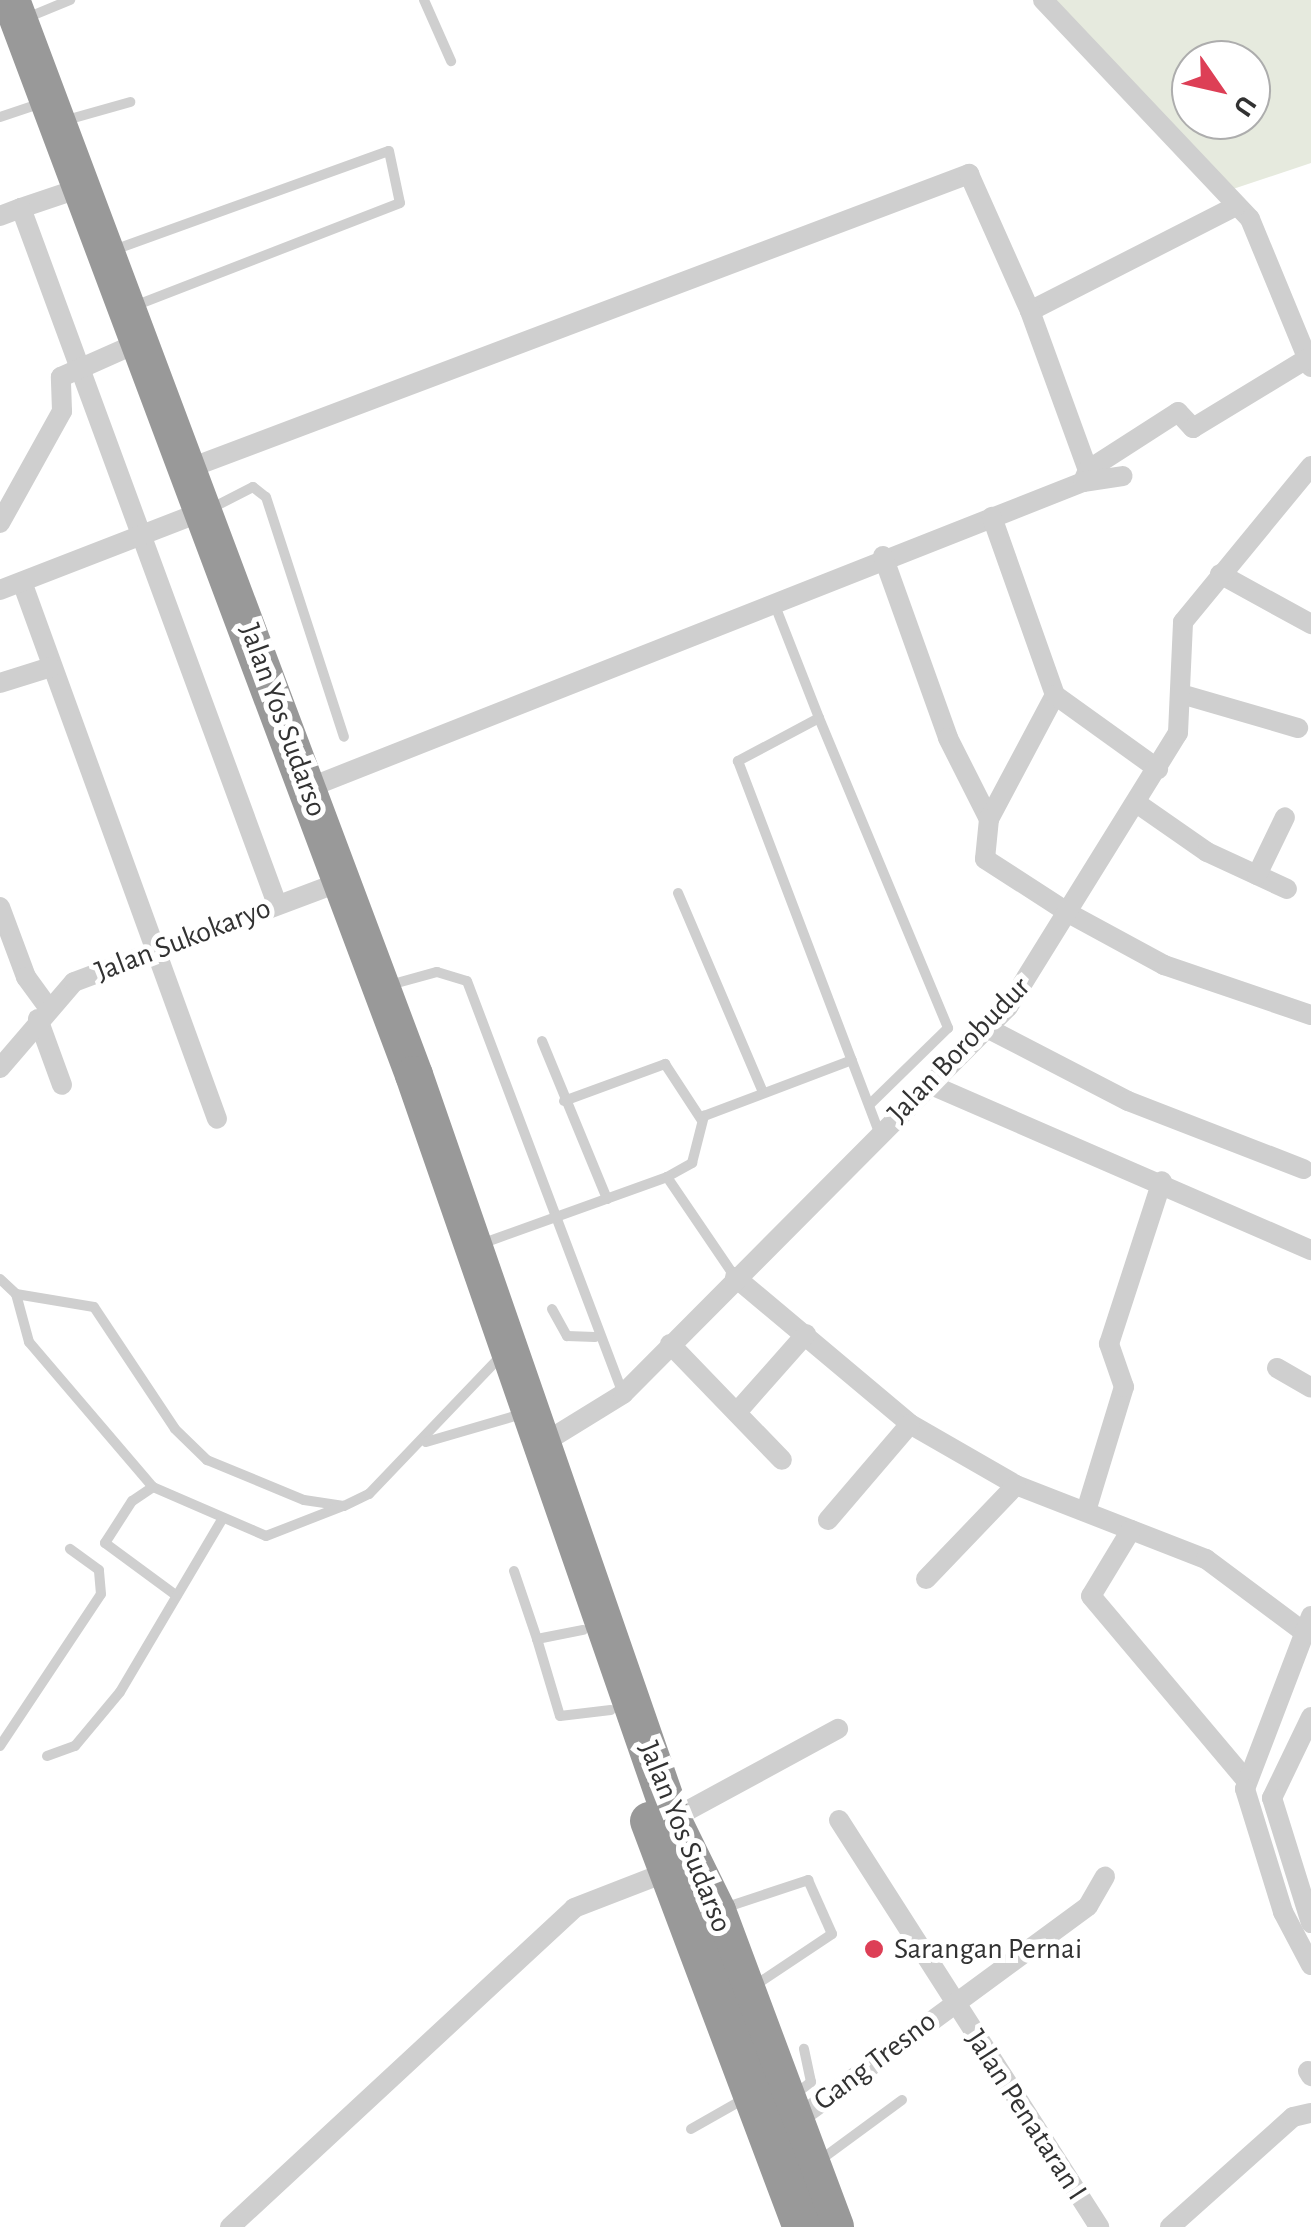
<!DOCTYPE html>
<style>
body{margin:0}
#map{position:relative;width:1311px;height:2227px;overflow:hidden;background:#fff;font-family:"Alegreya Sans",sans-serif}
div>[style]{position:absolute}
.green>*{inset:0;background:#e6eade}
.lane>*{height:10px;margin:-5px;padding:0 5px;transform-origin:5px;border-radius:5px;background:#cfcfcf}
.street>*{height:20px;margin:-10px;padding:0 10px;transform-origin:10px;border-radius:10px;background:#cfcfcf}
.highway>*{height:38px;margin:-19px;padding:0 19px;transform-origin:19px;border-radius:19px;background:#999}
.dots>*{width:28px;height:28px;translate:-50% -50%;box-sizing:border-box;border:5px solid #fff;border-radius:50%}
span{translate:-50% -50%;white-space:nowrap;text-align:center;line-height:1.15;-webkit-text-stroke:10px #fff;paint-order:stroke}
.street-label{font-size:30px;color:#323232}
.poi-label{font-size:30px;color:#323232}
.left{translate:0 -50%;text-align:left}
.north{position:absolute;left:1171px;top:40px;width:100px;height:100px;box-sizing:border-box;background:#fff;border:2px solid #adadad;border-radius:50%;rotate:124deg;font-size:28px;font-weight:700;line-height:40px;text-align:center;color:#323232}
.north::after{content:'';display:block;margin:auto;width:35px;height:45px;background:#dd3f56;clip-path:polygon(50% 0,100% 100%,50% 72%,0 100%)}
</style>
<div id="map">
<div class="green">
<i style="clip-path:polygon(evenodd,1056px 0,1311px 0,1311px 163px,1218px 194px,1056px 0,1191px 60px,1251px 60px,1251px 120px,1191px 120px,1191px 60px)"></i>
</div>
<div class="lane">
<i style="left:424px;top:0;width:67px;rotate:66.1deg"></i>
<i style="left:24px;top:19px;width:50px;rotate:-22.4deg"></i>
<i style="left:0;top:117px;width:44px;rotate:-18.4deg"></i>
<i style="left:63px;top:121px;width:70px;rotate:-15.8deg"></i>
<i style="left:111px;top:251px;width:295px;rotate:-19.8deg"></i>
<i style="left:389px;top:151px;width:53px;rotate:78.1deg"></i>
<i style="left:400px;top:203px;width:284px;rotate:158.8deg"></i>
<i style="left:212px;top:508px;width:46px;rotate:-27.1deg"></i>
<i style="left:253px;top:487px;width:16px;rotate:38deg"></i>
<i style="left:266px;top:497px;width:252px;rotate:72deg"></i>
<i style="left:774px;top:603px;width:123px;rotate:68.6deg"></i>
<i style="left:819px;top:718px;width:92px;rotate:152deg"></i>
<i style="left:738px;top:761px;width:398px;rotate:69.2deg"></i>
<i style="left:819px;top:718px;width:336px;rotate:67.4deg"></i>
<i style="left:948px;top:1028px;width:110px;rotate:135.7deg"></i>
<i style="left:678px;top:893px;width:214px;rotate:66.9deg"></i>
<i style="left:386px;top:986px;width:53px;rotate:-15.4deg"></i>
<i style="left:437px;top:972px;width:31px;rotate:17deg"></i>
<i style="left:467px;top:981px;width:441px;rotate:69.3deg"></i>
<i style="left:542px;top:1041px;width:171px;rotate:67.6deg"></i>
<i style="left:564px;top:1101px;width:108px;rotate:-20.1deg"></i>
<i style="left:665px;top:1064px;width:66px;rotate:56.8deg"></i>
<i style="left:667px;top:1177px;width:121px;rotate:55.8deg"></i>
<i style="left:481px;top:1244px;width:198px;rotate:-19.8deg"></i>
<i style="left:667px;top:1177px;width:29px;rotate:-29deg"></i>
<i style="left:692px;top:1163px;width:49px;rotate:-75.7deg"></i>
<i style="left:704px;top:1116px;width:158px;rotate:-20.7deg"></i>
<i style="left:0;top:1279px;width:22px;rotate:43deg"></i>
<i style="left:16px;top:1294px;width:79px;rotate:9.5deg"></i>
<i style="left:94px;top:1307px;width:146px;rotate:56.4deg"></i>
<i style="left:175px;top:1429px;width:45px;rotate:44.1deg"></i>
<i style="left:207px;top:1460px;width:105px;rotate:22.4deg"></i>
<i style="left:304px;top:1500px;width:40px;rotate:8.5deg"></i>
<i style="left:344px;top:1506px;width:28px;rotate:-26deg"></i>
<i style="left:369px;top:1494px;width:192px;rotate:-46.3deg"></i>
<i style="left:16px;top:1294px;width:50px;rotate:74.8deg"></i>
<i style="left:29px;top:1342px;width:191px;rotate:49.5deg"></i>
<i style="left:153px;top:1487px;width:123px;rotate:23.4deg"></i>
<i style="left:266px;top:1536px;width:83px;rotate:-21.3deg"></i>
<i style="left:552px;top:1309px;width:31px;rotate:61deg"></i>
<i style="left:567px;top:1336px;width:28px;rotate:2deg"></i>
<i style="left:426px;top:1442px;width:103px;rotate:-16.3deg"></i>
<i style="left:153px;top:1487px;width:25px;rotate:146deg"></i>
<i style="left:132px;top:1501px;width:50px;rotate:122.7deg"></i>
<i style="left:105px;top:1543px;width:89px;rotate:36.4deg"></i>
<i style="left:514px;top:1571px;width:72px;rotate:71.3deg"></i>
<i style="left:537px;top:1639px;width:47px;rotate:-11.1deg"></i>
<i style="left:537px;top:1639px;width:80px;rotate:73.4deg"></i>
<i style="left:560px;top:1716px;width:51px;rotate:-6.7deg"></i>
<i style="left:0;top:1746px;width:182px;rotate:-56.4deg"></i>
<i style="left:101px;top:1594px;width:24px;rotate:-95deg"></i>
<i style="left:99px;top:1570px;width:36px;rotate:-144deg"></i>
<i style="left:47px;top:1756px;width:30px;rotate:-20deg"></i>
<i style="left:75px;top:1746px;width:70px;rotate:-50.2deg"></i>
<i style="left:120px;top:1692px;width:199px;rotate:-59.4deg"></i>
<i style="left:724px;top:1908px;width:89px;rotate:-18.4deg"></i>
<i style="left:808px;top:1880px;width:59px;rotate:66deg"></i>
<i style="left:832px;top:1934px;width:97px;rotate:146.3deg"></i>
<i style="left:793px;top:2096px;width:23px;rotate:-38deg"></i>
<i style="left:811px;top:2082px;width:34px;rotate:-102deg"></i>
<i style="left:691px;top:2129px;width:61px;rotate:-29.5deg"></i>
<i style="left:819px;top:2161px;width:103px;rotate:-36.3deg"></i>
</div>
<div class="street">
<i style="left:1043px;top:0;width:301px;rotate:46.6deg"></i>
<i style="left:1250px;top:219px;width:160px;rotate:67.6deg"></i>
<i style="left:21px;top:208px;width:65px;rotate:-18.7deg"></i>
<i style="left:0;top:216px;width:22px;rotate:-21deg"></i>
<i style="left:21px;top:208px;width:742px;rotate:69.81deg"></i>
<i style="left:1030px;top:311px;width:231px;rotate:-27deg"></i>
<i style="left:190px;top:468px;width:833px;rotate:-20.68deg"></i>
<i style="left:969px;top:174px;width:150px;rotate:66deg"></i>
<i style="left:1030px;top:311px;width:169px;rotate:70deg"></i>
<i style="left:1088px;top:470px;width:13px;rotate:113deg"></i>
<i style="left:1083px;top:482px;width:833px;rotate:158.45deg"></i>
<i style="left:1088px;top:470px;width:107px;rotate:-32.8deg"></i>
<i style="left:1178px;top:412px;width:22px;rotate:47deg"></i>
<i style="left:1193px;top:428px;width:135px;rotate:-31.3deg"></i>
<i style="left:1083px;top:482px;width:40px;rotate:-8.5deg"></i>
<i style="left:0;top:523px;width:128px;rotate:-61deg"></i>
<i style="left:62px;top:411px;width:34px;rotate:-92deg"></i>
<i style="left:61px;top:377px;width:89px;rotate:-24deg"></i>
<i style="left:883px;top:556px;width:193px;rotate:70.3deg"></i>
<i style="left:948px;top:738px;width:91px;rotate:63.2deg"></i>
<i style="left:989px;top:819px;width:140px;rotate:-62deg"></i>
<i style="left:1055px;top:695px;width:189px;rotate:-109.5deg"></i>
<i style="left:1220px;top:574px;width:104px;rotate:28.8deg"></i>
<i style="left:22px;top:582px;width:571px;rotate:70.04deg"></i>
<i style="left:0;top:590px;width:221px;rotate:-21.2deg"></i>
<i style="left:0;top:683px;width:53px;rotate:-17.4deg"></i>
<i style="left:1181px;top:694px;width:122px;rotate:16.2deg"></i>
<i style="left:1055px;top:695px;width:127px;rotate:35.7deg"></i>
<i style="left:1138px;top:804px;width:84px;rotate:34.8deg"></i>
<i style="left:1207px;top:852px;width:88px;rotate:24.8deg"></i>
<i style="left:989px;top:819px;width:40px;rotate:95.7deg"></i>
<i style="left:985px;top:859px;width:103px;rotate:32.8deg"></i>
<i style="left:1072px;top:915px;width:105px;rotate:28.5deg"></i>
<i style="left:1164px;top:965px;width:155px;rotate:18.8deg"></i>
<i style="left:1257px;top:875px;width:64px;rotate:-64.2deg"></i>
<i style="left:0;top:907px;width:75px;rotate:69.6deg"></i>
<i style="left:26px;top:977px;width:37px;rotate:54deg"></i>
<i style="left:38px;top:1019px;width:70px;rotate:70deg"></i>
<i style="left:987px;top:1028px;width:159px;rotate:27.4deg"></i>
<i style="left:1128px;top:1101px;width:188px;rotate:21.2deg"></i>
<i style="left:0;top:1068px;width:113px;rotate:-49.3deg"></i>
<i style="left:74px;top:982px;width:286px;rotate:-20.6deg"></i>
<i style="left:929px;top:1084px;width:417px;rotate:23.5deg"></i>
<i style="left:735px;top:1277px;width:229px;rotate:40deg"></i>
<i style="left:910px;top:1424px;width:122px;rotate:29.9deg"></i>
<i style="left:1016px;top:1485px;width:204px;rotate:21.3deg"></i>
<i style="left:1206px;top:1559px;width:122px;rotate:36.7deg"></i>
<i style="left:670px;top:1344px;width:161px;rotate:46deg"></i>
<i style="left:1277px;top:1368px;width:39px;rotate:30deg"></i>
<i style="left:737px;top:1412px;width:104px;rotate:-48.5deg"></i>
<i style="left:537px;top:1447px;width:101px;rotate:-31.6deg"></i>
<i style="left:623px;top:1394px;width:546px;rotate:-45.15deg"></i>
<i style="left:1008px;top:1007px;width:322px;rotate:-58.2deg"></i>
<i style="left:1178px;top:733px;width:111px;rotate:-87.4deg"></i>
<i style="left:1183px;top:622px;width:202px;rotate:-50.6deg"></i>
<i style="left:1086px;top:1511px;width:130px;rotate:-73deg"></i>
<i style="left:1124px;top:1387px;width:46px;rotate:-109.2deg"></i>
<i style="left:1109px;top:1344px;width:171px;rotate:-72deg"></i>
<i style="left:828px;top:1520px;width:126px;rotate:-49.5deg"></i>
<i style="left:1131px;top:1530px;width:77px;rotate:121.2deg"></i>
<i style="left:1091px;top:1596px;width:239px;rotate:49.9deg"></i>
<i style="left:926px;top:1579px;width:130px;rotate:-46.2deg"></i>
<i style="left:1311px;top:1616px;width:185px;rotate:110.9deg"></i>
<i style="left:1245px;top:1789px;width:129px;rotate:72.8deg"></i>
<i style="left:1283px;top:1912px;width:60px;rotate:62.2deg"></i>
<i style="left:1311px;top:1717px;width:90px;rotate:115.7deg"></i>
<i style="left:1272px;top:1798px;width:131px;rotate:72.7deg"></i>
<i style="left:672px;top:1819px;width:189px;rotate:-28.5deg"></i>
<i style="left:839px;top:1820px;width:483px;rotate:57.4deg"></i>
<i style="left:1308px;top:2071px;width:6px;rotate:59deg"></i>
<i style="left:797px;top:2120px;width:361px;rotate:-36.3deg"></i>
<i style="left:1088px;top:1906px;width:34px;rotate:-60deg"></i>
<i style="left:230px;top:2227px;width:469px;rotate:-42.8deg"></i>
<i style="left:574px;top:1908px;width:100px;rotate:-21.2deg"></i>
<i style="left:1170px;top:2227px;width:165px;rotate:-41.8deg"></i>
<i style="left:1293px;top:2117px;width:18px;rotate:-13deg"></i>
</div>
<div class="highway">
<i style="left:11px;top:0;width:1148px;rotate:69.45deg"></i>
<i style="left:414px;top:1075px;width:787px;rotate:70.87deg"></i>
<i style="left:672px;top:1819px;width:102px;rotate:63.9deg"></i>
<i style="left:717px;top:1911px;width:337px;rotate:69.5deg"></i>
<i style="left:649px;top:1821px;width:434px;rotate:69.4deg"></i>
</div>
<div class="dots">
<i style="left:874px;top:1949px;background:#dd3f56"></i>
</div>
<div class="street-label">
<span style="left:283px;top:720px;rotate:70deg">Jalan Yos Sudarso</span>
<span style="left:183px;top:940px;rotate:-21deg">Jalan Sukokaryo</span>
<span style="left:959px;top:1050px;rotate:-46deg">Jalan Borobudur</span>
<span style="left:685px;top:1837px;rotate:68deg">Jalan Yos Sudarso</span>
<span style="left:875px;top:2061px;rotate:-37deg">Gang Tresno</span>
<span style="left:1026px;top:2115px;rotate:57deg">Jalan Penataran I</span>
</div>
<div class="poi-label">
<span class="left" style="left:894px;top:1949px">Sarangan Pernai</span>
</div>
<div class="north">U</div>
</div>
